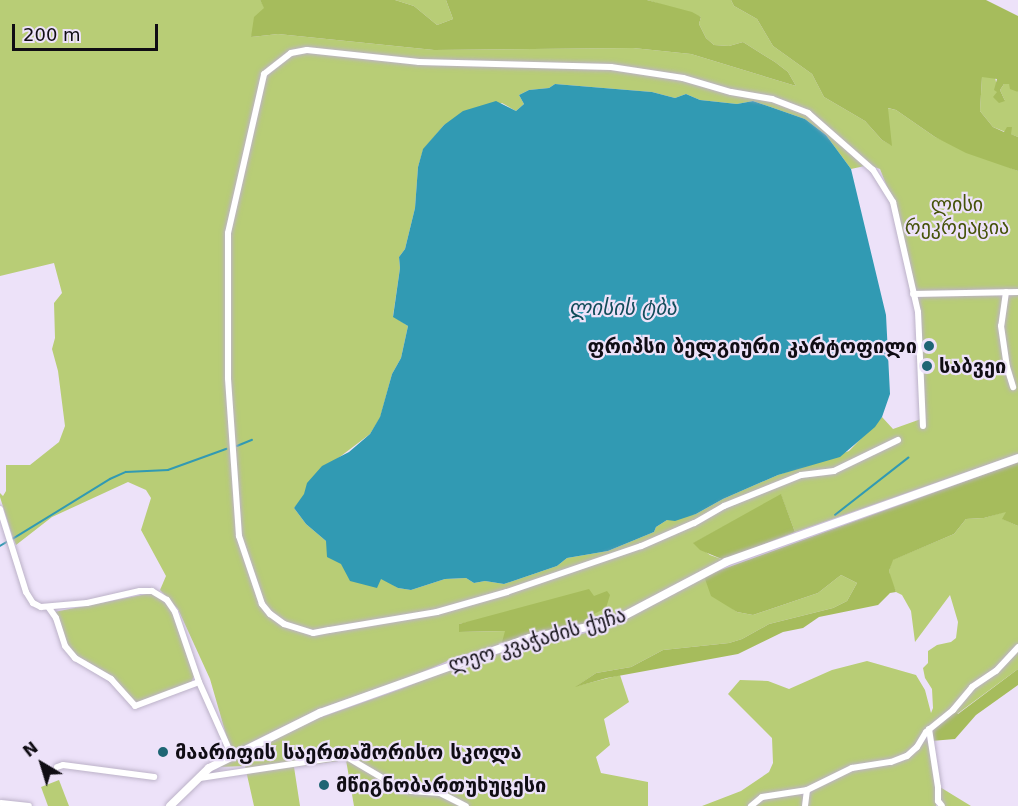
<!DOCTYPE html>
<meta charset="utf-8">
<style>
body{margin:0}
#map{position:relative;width:1018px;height:806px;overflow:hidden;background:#ede2f9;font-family:"DejaVu Sans","Noto Sans Georgian",sans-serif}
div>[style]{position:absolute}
.green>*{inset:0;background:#b8cd76}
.forest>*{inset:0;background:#a6bc5c}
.water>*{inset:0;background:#319ab3}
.stream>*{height:1.5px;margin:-0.75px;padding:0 0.75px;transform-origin:0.75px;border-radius:0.75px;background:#319ab3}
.roads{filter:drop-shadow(0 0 2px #bcb2c8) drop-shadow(0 0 2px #bcb2c8)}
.street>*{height:6px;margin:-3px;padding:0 3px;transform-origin:3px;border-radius:3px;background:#fff}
.secondary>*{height:8px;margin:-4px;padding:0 4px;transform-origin:4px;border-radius:4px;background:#fff}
.dots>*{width:16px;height:16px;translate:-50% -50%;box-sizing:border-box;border:3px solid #ede2f9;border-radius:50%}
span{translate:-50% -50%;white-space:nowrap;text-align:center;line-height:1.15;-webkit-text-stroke:4.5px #ede2f9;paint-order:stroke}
.park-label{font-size:20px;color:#455209}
.poi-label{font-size:20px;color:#100d14;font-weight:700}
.right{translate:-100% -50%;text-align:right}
.left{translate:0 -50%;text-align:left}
.street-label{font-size:20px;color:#100d14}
.water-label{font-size:21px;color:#114c5a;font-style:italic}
.north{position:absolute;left:12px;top:734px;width:60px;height:60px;-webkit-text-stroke:4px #ede2f9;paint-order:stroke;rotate:322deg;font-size:16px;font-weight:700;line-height:24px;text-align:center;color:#100d14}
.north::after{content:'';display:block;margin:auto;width:21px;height:27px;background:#100d14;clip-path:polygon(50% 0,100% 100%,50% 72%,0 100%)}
.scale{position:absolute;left:12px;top:24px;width:146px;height:27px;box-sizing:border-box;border:3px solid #100d14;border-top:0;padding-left:8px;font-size:18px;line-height:21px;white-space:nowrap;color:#100d14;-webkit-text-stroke:4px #ede2f9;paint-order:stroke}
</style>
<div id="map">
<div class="green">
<i style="clip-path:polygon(evenodd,0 0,260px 0,265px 8px,251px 37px,278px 34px,434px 50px,633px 48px,691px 54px,796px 86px,788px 72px,775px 62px,743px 42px,729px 46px,714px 45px,706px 38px,699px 24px,701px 17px,647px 0,731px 0,734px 6px,757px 19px,773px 46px,812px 74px,824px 97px,865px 121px,882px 140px,891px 145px,887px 108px,896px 110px,935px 137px,1018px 171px,1018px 454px,795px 532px,781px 495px,694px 543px,710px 555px,724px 560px,638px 607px,598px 624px,586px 618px,594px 597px,459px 624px,460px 632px,506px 631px,502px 644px,459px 656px,411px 677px,319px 709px,236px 750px,229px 745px,210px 679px,178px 609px,160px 590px,166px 576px,141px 530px,151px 498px,146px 490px,128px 482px,52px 517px,16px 545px,12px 535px,0 497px,0 493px,3px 496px,6px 491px,6px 465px,30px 465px,59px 442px,65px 426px,58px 371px,52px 349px,55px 338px,54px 303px,62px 293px,54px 263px,0 276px,0 0,555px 84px,652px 92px,675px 98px,686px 94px,700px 100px,737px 104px,753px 101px,805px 119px,826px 135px,851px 169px,869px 165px,880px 169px,891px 197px,916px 315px,921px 419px,893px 429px,882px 417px,849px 451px,778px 475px,723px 499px,696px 514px,667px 520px,656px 527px,654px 532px,608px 551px,567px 558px,557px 566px,504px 584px,485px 581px,474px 583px,466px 578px,445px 579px,411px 590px,398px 588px,326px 541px,306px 524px,294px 508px,337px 459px,370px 434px,380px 418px,392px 374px,401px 358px,408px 326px,393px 316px,400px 268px,399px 257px,405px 249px,415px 208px,418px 167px,423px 150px,444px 125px,502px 103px,516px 111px,524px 104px,519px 95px,529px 90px,549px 88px,555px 84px)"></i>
<i style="clip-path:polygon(395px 0,446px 0,453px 19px,437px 25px,414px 6px)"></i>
<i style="clip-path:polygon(982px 77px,995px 77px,998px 92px,1005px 101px,1000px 90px,1004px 84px,1009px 84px,1018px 92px,1018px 137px,993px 127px,980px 111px)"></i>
<i style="clip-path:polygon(1007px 511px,1003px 519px,1018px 526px,1018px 669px,957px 714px,931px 728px,935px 784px,971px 806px,944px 806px,936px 796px,936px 806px,702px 806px,741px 791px,769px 772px,773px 763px,772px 738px,728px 694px,740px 680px,768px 681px,789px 689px,832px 670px,867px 661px,916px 675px,925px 690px,931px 713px,933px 708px,932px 689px,925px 678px,923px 668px,928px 663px,928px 651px,937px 645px,951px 642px,956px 638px,958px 622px,950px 595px,915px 642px,911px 611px,902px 595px,896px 592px,891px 581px,889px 571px,892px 560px,954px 534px,966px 519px,984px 518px)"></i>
<i style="clip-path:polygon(841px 575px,857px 583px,847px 601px,833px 608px,769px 624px,742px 639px,729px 643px,663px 650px,631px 667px,596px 673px,577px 686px,620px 675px,629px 702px,604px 719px,610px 745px,596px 757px,601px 773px,648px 782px,648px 806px,354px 806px,346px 760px,294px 767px,300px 806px,254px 806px,245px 766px,217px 767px,316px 719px,401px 689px,472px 660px,602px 629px,629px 617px,704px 576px,725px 603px,737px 612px,753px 615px,818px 593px)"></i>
<i style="clip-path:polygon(147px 594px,154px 594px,167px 604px,173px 612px,194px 676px,191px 683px,136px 704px,112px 676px,75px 655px,67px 645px,54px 612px)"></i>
<i style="clip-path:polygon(59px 780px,69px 806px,48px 806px,41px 787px)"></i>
</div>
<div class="forest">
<i style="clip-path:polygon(260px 0,395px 0,414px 6px,437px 25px,453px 19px,446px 0,647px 0,692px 12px,701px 17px,699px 24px,706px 38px,714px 45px,729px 46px,743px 42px,775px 62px,788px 72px,796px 86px,691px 54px,633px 48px,434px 50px,278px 34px,251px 37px,254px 17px,264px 8px)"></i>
<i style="clip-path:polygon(731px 0,986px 0,1018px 16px,1018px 92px,1010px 89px,1009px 84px,1004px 84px,1000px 90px,1005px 101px,999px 103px,993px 97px,997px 92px,994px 90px,997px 79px,982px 77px,980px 111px,993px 127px,1004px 132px,1007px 127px,1012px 127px,1011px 134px,1018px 137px,1018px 171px,966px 153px,935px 137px,896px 110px,888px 108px,892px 146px,882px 140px,865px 121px,824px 97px,812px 74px,773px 46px,757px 19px,734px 6px)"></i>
<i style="clip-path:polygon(1018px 462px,1018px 526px,1002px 519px,1006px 512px,984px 518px,966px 519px,954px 534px,893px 560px,889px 571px,896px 592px,890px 593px,878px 605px,819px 617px,803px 628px,783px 632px,738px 654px,607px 678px,575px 687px,596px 673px,631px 667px,663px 650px,729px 643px,742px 639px,769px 624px,833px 608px,847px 601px,857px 583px,841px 575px,818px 593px,753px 615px,737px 612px,711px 596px,704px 576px)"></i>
<i style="clip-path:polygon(781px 494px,795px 532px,724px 560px,700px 550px,693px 543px)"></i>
<i style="clip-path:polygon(589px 589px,594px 596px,607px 591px,610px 595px,606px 608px,586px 618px,597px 624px,501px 646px,505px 631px,459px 632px,459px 624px)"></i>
<i style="clip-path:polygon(1018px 669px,1018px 685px,976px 715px,955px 739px,931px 741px,931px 728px,953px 710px,958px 714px)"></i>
</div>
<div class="water">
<i style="clip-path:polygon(555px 84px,652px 92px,675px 98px,686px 94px,700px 100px,737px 104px,753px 101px,805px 119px,826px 135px,851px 169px,886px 315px,890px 394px,882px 417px,875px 427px,840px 457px,778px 475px,723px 499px,696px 514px,675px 521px,667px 520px,656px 527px,654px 532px,608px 551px,567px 558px,557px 566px,504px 584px,485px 581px,474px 583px,466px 578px,445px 579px,411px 590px,398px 588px,381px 579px,377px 588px,350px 581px,341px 564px,327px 557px,326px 541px,306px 524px,294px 508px,304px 494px,307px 483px,322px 466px,349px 452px,370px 434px,380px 417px,392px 374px,401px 358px,408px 326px,393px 317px,400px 268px,399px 257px,405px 249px,415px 208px,418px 167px,423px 149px,444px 125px,463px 111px,496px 101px,516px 111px,524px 104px,519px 95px,529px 90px,549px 88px)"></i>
</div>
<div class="stream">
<i style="left:237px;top:446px;width:16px;rotate:-22deg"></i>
<i style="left:835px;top:515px;width:93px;rotate:-38deg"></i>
<i style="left:11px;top:540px;width:116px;rotate:-31.6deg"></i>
<i style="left:110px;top:479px;width:17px;rotate:-24deg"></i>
<i style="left:126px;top:472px;width:42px;rotate:-2.7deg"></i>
<i style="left:168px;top:470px;width:62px;rotate:-19.9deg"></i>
<i style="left:0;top:546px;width:8px;rotate:-30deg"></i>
</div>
<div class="roads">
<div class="street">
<i style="left:1006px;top:292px;width:34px;rotate:98deg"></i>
<i style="left:1001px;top:326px;width:41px;rotate:81.7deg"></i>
<i style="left:1007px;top:367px;width:21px;rotate:73deg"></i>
<i style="left:913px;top:294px;width:105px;rotate:-1.1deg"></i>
<i style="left:898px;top:440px;width:71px;rotate:154.2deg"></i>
<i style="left:834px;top:471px;width:33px;rotate:173deg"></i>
<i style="left:801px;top:475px;width:83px;rotate:158.1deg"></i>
<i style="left:724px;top:506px;width:34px;rotate:150deg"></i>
<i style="left:694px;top:523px;width:58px;rotate:156.5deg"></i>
<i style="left:641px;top:546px;width:142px;rotate:161.1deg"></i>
<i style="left:507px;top:592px;width:73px;rotate:164.1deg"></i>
<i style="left:437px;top:612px;width:109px;rotate:170.5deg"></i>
<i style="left:329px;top:630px;width:16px;rotate:169deg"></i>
<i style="left:313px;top:633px;width:30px;rotate:-163deg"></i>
<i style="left:284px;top:624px;width:17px;rotate:-144deg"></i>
<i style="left:270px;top:614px;width:13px;rotate:-129deg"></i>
<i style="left:262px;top:604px;width:72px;rotate:-108.7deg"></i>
<i style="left:239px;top:536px;width:158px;rotate:-94deg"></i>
<i style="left:228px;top:378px;width:145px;rotate:-90deg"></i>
<i style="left:228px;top:233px;width:163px;rotate:-77.2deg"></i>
<i style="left:264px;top:74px;width:34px;rotate:-38deg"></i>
<i style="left:291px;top:53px;width:16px;rotate:-11deg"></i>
<i style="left:307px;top:50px;width:113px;rotate:6.1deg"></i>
<i style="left:419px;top:62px;width:192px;rotate:1.5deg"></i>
<i style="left:611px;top:67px;width:73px;rotate:8.7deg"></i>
<i style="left:683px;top:78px;width:50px;rotate:16.3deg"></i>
<i style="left:731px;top:92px;width:42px;rotate:9.7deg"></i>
<i style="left:772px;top:99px;width:39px;rotate:21deg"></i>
<i style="left:808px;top:113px;width:86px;rotate:41.2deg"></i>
<i style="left:873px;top:170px;width:38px;rotate:58deg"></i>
<i style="left:893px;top:202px;width:113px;rotate:77.2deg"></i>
<i style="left:918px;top:312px;width:114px;rotate:87.5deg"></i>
<i style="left:0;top:509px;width:87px;rotate:72.6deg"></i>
<i style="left:26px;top:592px;width:13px;rotate:58deg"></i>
<i style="left:33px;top:603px;width:9px;rotate:27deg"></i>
<i style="left:41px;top:607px;width:46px;rotate:-5deg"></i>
<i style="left:87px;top:603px;width:54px;rotate:-12.8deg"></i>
<i style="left:140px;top:591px;width:12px"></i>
<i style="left:152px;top:591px;width:17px;rotate:31deg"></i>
<i style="left:167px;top:600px;width:14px;rotate:56deg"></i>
<i style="left:175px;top:612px;width:74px;rotate:71.1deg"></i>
<i style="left:199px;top:682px;width:81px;rotate:66deg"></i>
<i style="left:49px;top:608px;width:12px;rotate:55deg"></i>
<i style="left:56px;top:618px;width:29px;rotate:72deg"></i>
<i style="left:65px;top:646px;width:16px;rotate:50deg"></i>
<i style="left:75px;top:658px;width:42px;rotate:30.3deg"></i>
<i style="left:111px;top:679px;width:36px;rotate:48deg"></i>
<i style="left:135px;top:706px;width:68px;rotate:-20.6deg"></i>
<i style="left:929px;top:729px;width:59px;rotate:81.2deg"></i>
<i style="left:938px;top:787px;width:14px;rotate:90deg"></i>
<i style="left:938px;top:801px;width:6px;rotate:51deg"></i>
<i style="left:57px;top:767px;width:6px;rotate:-18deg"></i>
<i style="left:63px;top:765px;width:92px;rotate:7.5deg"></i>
<i style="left:200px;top:778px;width:147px;rotate:-8.6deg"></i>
<i style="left:345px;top:756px;width:59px;rotate:30.5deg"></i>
<i style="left:396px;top:786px;width:16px;rotate:18deg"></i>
<i style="left:411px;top:791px;width:29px;rotate:4deg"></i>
<i style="left:440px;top:793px;width:29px;rotate:27deg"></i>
<i style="left:1px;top:803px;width:28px;rotate:6deg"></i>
<i style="left:751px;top:806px;width:14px;rotate:-39deg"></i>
<i style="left:762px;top:797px;width:46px;rotate:-8.8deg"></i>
<i style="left:807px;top:790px;width:50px;rotate:-26.1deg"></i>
<i style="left:852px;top:768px;width:39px;rotate:-9deg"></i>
<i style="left:891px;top:762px;width:17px;rotate:-21deg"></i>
<i style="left:907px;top:756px;width:13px;rotate:-42deg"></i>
<i style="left:917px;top:747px;width:17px;rotate:-59deg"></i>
<i style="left:926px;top:732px;width:35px;rotate:-39deg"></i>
<i style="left:953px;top:710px;width:30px;rotate:-50deg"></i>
<i style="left:972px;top:687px;width:29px;rotate:-34deg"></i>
<i style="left:996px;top:671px;width:33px;rotate:-47deg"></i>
<i style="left:805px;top:806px;width:16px;rotate:-83deg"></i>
</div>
<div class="secondary">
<i style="left:170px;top:806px;width:54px;rotate:-44.3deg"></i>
<i style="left:209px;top:768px;width:124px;rotate:-26.4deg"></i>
<i style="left:320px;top:713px;width:223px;rotate:-19.7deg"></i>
<i style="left:530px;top:638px;width:69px;rotate:-10.8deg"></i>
<i style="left:598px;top:625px;width:21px;rotate:-17deg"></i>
<i style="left:618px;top:619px;width:122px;rotate:-27.8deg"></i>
<i style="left:726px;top:562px;width:310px;rotate:-19.6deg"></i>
</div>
</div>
<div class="dots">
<i style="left:929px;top:346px;background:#1e6574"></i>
<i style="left:927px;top:366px;background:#1e6574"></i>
<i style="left:163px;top:752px;background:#1e6574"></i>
<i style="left:324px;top:785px;background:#1e6574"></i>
</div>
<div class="park-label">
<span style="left:957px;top:216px">ლისი<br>რეკრეაცია</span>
</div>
<div class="poi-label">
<span class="right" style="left:917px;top:346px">ფრიპსი ბელგიური კარტოფილი</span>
<span class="left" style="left:939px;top:366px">საბვეი</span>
<span class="left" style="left:175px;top:752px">მაარიფის საერთაშორისო სკოლა</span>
<span class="left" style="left:336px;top:785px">მწიგნობართუხუცესი</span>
</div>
<div class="street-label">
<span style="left:537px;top:640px;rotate:-16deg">ლეო კვაჭაძის ქუჩა</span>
</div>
<div class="water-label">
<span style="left:623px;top:308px">ლისის ტბა</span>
</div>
<div class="north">N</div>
<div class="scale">200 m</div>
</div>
